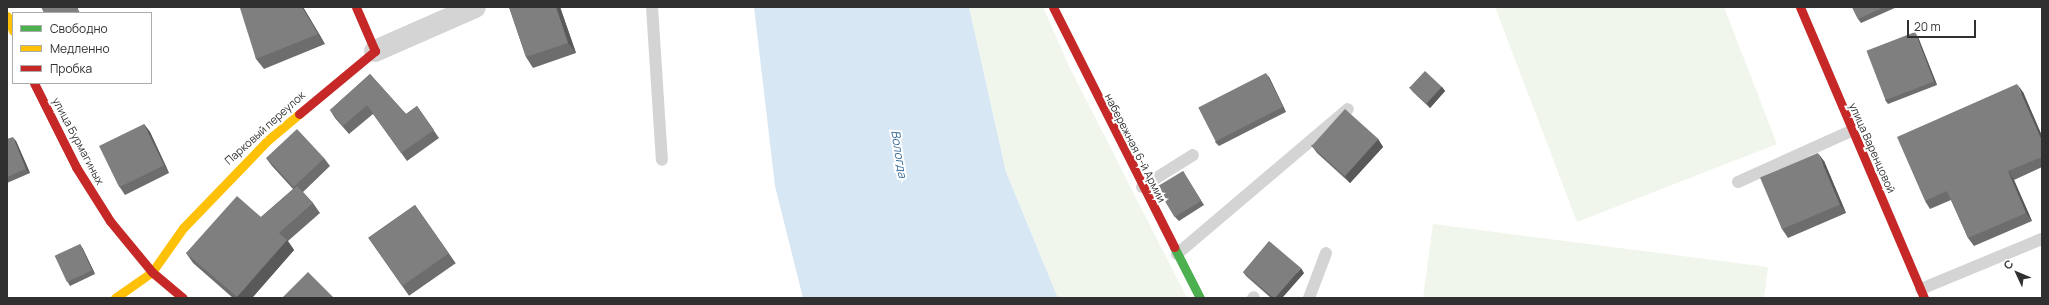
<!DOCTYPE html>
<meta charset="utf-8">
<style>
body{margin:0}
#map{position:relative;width:2049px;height:305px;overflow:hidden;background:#fff;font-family:Manrope,sans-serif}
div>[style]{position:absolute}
.green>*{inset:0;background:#f1f6ec}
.water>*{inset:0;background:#d8e7f4}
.lane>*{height:12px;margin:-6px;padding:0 6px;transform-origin:6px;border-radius:6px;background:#d4d4d4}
.street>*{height:22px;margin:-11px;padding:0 11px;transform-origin:11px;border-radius:11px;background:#d4d4d4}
.fast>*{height:9px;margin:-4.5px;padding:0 4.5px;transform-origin:4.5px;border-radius:4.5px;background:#4caf50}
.slow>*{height:9px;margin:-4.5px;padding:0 4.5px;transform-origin:4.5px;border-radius:4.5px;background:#ffc107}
.jam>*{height:9px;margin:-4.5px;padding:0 4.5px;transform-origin:4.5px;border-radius:4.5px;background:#c62828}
.wall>*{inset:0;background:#6d6d6d;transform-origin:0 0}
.shaded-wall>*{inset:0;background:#595959;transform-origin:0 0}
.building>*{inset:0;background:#7f7f7f;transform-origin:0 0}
span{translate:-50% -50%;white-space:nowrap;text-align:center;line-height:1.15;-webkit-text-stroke:4px #fff;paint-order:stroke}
.street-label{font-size:11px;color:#303030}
.water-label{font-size:12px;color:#366b9a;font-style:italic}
.frame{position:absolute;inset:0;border:8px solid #303030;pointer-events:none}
.legend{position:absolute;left:12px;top:12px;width:140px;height:72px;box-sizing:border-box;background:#fff;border:1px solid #acacac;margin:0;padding:5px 7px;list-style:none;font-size:12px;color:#303030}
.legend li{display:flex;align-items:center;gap:8px;height:20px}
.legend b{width:20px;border:1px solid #acacac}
.north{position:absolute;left:1997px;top:253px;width:40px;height:40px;-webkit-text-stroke:3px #fff;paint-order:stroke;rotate:314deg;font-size:11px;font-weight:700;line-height:16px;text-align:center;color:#303030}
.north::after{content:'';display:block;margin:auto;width:14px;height:18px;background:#303030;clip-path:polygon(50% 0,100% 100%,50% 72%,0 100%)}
.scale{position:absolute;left:1907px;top:20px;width:69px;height:18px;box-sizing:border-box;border:2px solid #303030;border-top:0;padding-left:5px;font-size:12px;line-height:14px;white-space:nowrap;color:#303030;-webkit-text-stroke:3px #fff;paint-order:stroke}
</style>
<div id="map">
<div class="green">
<i style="clip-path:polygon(969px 7px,1043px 7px,1069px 66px,1187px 298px,1058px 298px,1006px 172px)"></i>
<i style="clip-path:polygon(1495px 7px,1724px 7px,1777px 144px,1577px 222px)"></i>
<i style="clip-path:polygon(1433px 224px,1768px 267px,1764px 298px,1423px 298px)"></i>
</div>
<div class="water">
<i style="clip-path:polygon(754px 7px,969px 7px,1006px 172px,1058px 298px,803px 298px,775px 186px)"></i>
</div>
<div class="lane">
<i style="left:652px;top:7px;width:153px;rotate:86.3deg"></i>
<i style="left:1738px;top:182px;width:124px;rotate:-24.3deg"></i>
<i style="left:1142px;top:187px;width:60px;rotate:-32.1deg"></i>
<i style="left:1177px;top:254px;width:224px;rotate:-40.3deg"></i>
<i style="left:1921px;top:289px;width:131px;rotate:-22.5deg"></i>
<i style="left:1253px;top:298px;width:1px;rotate:-45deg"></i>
<i style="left:1309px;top:298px;width:48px;rotate:-69.3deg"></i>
</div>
<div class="street">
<i style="left:375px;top:51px;width:109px;rotate:-23.7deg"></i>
</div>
<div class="fast">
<i style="left:1174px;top:247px;width:57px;rotate:63deg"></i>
</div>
<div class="slow">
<i style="left:7px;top:16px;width:16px;rotate:68deg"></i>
<i style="left:115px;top:298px;width:45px;rotate:-35.1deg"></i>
<i style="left:152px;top:272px;width:54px;rotate:-54.8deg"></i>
<i style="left:183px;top:228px;width:122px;rotate:-46deg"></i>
<i style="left:268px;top:140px;width:40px;rotate:-40deg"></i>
</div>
<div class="jam">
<i style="left:1053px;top:7px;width:269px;rotate:63.2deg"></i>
<i style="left:1800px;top:7px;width:316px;rotate:66.9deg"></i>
<i style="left:34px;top:83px;width:94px;rotate:63.4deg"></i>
<i style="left:76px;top:167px;width:64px;rotate:57.8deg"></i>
<i style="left:110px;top:221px;width:66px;rotate:50.5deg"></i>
<i style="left:152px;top:272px;width:40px;rotate:40deg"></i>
<i style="left:299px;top:114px;width:99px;rotate:-39.7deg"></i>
<i style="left:375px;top:51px;width:48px;rotate:-113.4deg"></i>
</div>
<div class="wall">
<i style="clip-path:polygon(244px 7px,303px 7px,325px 44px,264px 69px,256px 59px)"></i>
<i style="clip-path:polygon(509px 7px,560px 7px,576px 53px,533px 68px,526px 57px)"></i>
<i style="clip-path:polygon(1852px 7px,1897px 7px,1861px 23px,1858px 19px)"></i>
<i style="clip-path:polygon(1918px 37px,1937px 85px,1888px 104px,1885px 100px)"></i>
<i style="clip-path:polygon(370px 74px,406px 114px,417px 106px,439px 138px,407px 161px,373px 114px,349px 134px,335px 118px,330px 110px)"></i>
<i style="clip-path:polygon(1269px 77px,1286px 112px,1219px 146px,1215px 142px)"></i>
<i style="clip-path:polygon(1409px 87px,1442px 87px,1445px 91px,1430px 108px,1413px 92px)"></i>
<i style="clip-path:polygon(2023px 92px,2042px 136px,2042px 167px,2014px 180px,2032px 221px,1974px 246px,1968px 238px,1951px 200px,1930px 209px,1925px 201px)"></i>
<i style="clip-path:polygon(144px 124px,150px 132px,169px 173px,125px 195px,119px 186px)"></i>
<i style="clip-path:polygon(7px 139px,16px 141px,30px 173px,7px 183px)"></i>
<i style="clip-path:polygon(1378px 139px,1383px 147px,1350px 183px,1317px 153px,1311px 145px)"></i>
<i style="clip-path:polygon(266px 158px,324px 158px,330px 166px,303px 192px,313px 203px,320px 213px,288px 241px,294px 250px,252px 298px,233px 298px,193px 263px,186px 253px,261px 217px,293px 189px,272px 166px)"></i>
<i style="clip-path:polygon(1824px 161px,1846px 213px,1788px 238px,1782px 229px)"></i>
<i style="clip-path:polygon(1183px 171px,1204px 205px,1179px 221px,1175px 217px)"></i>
<i style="left:415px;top:205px;width:71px;height:57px;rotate:55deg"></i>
<i style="clip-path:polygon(80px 244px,83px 249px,95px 274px,70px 286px,67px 281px)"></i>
<i style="clip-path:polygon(1243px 272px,1304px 273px,1282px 298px,1271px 298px,1246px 276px)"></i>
</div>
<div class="shaded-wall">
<i style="left:77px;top:7px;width:1px;height:7px"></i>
<i style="clip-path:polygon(302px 7px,303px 7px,325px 44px,318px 34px)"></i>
<i style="clip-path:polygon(556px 7px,560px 7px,576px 53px,568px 43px)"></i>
<i style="clip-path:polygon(1915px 32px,1918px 37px,1937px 85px,1934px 81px)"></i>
<i style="clip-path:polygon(1266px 73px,1269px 77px,1286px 112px,1283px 107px)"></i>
<i style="clip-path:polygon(2017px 84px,2023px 92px,2042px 136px,2042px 141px)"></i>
<i style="clip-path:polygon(1442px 87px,1445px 91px,1430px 108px,1427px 103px)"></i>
<i style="clip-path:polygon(144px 124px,150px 132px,169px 173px,164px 165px)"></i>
<i style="clip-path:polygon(13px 137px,16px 141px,30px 173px,26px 169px)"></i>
<i style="clip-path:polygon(1378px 139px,1383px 147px,1350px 183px,1344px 175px)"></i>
<i style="clip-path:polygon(1818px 153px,1824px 161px,1846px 213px,1840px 205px)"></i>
<i style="clip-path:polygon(2008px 171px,2014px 180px,2032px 221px,2026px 213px)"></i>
<i style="clip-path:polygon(287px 240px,294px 250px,252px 298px,237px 298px,237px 297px)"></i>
<i style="clip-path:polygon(80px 244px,83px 249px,95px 274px,92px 270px)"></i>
<i style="clip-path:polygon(1301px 268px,1304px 273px,1282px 298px,1275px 298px)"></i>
</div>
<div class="building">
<i style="clip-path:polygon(41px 7px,77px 7px,80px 13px,44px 13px)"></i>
<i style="clip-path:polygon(244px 7px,302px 7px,318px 34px,256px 59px,240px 8px)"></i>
<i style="clip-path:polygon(509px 7px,556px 7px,568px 43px,526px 57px)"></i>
<i style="clip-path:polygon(1852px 7px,1884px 7px,1858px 19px)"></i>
<i style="left:1915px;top:32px;width:53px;height:52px;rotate:69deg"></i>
<i style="left:1425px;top:71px;width:23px;height:23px;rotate:43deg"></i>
<i style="left:1266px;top:73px;width:38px;height:76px;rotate:63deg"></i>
<i style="clip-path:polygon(370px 74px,406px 114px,417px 106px,434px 130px,401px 153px,367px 105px,343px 126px,330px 110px)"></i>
<i style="clip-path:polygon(2017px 84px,2042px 141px,2042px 157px,2008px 171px,2026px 213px,1968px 238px,1947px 191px,1925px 201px,1897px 137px)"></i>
<i style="left:1345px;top:109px;width:45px;height:50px;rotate:42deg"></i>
<i style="left:144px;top:124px;width:46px;height:50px;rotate:64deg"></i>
<i style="left:297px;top:129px;width:40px;height:42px;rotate:47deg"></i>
<i style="clip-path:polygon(13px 137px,26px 169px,7px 177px,7px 139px)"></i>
<i style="left:1818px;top:153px;width:56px;height:63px;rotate:67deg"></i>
<i style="left:1183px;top:171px;width:35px;height:31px;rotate:59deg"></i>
<i style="clip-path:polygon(297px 186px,313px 203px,279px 233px,287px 240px,237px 297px,186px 253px,237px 196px,261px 217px)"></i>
<i style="left:415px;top:205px;width:59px;height:57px;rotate:55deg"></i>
<i style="clip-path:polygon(1269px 241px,1301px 268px,1275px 298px,1274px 298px,1243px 272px)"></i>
<i style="left:80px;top:244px;width:29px;height:28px;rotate:65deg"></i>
<i style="clip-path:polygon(308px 272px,334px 298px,282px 298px)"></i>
</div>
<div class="street-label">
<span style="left:265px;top:128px;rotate:-42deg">Парковый переулок</span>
<span style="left:78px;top:141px;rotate:62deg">улица Бурмагиных</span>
<span style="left:1135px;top:148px;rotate:63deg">набережная 6-й Армии</span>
<span style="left:1872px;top:148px;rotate:66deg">улица Варенцовой</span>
</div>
<div class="water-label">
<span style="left:899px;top:154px;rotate:81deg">Вологда</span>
</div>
<div class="frame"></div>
<ul class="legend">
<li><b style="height:5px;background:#4caf50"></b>Свободно</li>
<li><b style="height:5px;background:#ffc107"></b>Медленно</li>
<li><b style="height:5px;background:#c62828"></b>Пробка</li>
</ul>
<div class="north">С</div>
<div class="scale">20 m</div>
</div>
